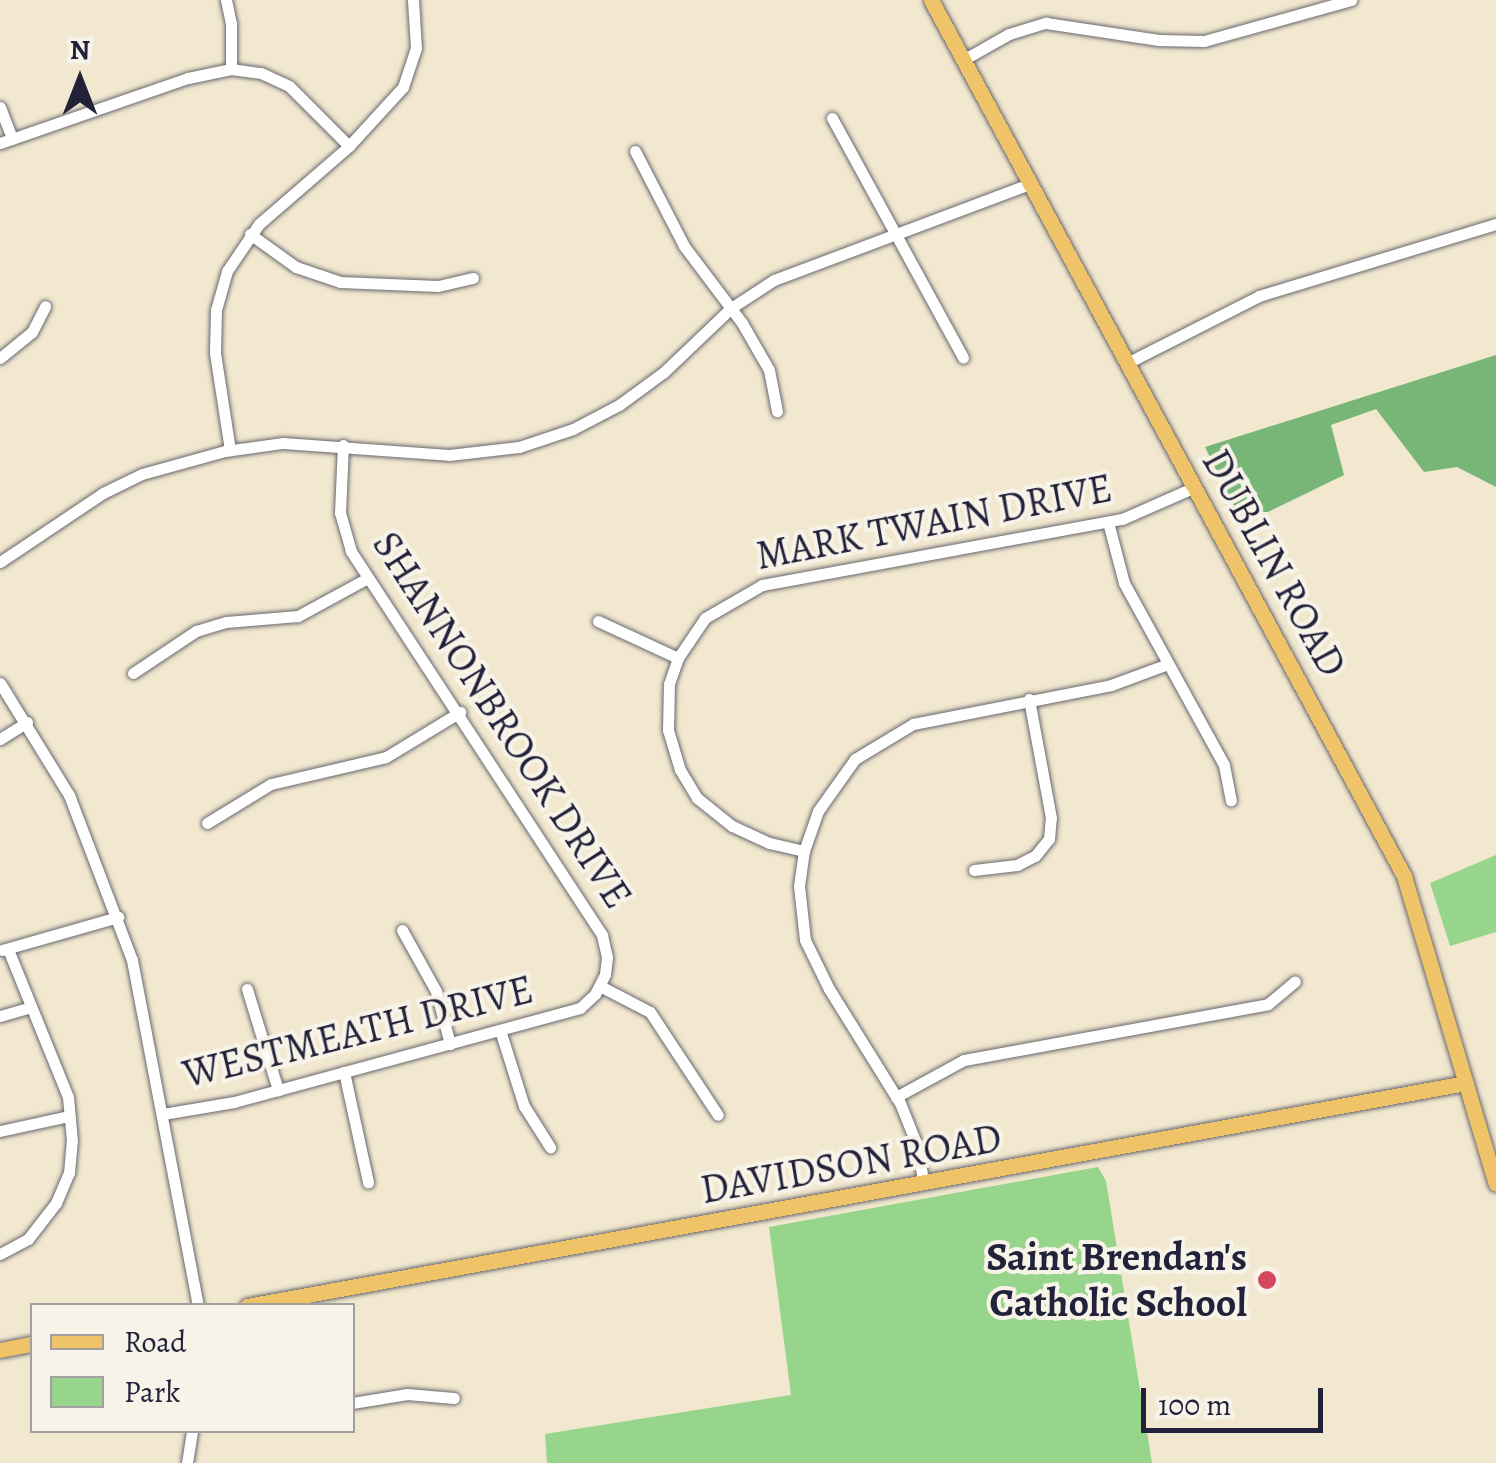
<!DOCTYPE html>
<style>
body{margin:0}
#map{position:relative;width:1496px;height:1463px;overflow:hidden;background:#f1e8cf;font-family:Alegreya,serif}
div>[style]{position:absolute}
.green>*{inset:0;background:#96d58b}
.forest>*{inset:0;background:#78b677}
.roads{filter:drop-shadow(0 0 2px #6a676f) drop-shadow(0 0 2px #6a676f)}
.minor>*{height:11px;margin:-5.5px;padding:0 5.5px;transform-origin:5.5px;border-radius:5.5px;background:#fff}
.major>*{height:15px;margin:-7.5px;padding:0 7.5px;transform-origin:7.5px;border-radius:7.5px;background:#efc469}
.dots>*{width:28px;height:28px;translate:-50% -50%;box-sizing:border-box;border:5px solid #f7f3e8;border-radius:50%}
span{translate:-50% -50%;white-space:nowrap;text-align:center;line-height:1.15;-webkit-text-stroke:8px #f7f3e8;paint-order:stroke}
.street-label{font-size:40px;color:#22223b}
.poi-label{font-size:40px;color:#22223b;font-weight:700}
.right{translate:-100% -50%;text-align:right}
.legend{position:absolute;left:30px;top:1303px;width:325px;height:130px;box-sizing:border-box;background:#f7f3e8;border:2px solid #a29fa3;margin:0;padding:12px 18px;list-style:none;font-size:30px;color:#22223b}
.legend li{display:flex;align-items:center;gap:20px;height:50px}
.legend b{width:50px;border:2px solid #a29fa3}
.north{position:absolute;left:30px;top:30px;width:100px;height:100px;-webkit-text-stroke:8px #f7f3e8;paint-order:stroke;rotate:0deg;font-size:28px;font-weight:700;line-height:40px;text-align:center;color:#22223b}
.north::after{content:'';display:block;margin:auto;width:35px;height:45px;background:#22223b;clip-path:polygon(50% 0,100% 100%,50% 72%,0 100%)}
.scale{position:absolute;left:1141px;top:1388px;width:182px;height:45px;box-sizing:border-box;border:5px solid #22223b;border-top:0;padding-left:12px;font-size:30px;line-height:35px;white-space:nowrap;color:#22223b;-webkit-text-stroke:8px #f7f3e8;paint-order:stroke}
</style>
<div id="map">
<div class="green">
<i style="clip-path:polygon(1496px 855px,1496px 932px,1450px 946px,1430px 883px)"></i>
<i style="clip-path:polygon(1098px 1167px,1106px 1181px,1152px 1463px,547px 1463px,545px 1434px,791px 1395px,769px 1227px)"></i>
</div>
<div class="forest">
<i style="clip-path:polygon(1496px 355px,1496px 487px,1457px 467px,1424px 472px,1376px 409px,1331px 425px,1344px 475px,1268px 512px,1237px 512px,1205px 447px)"></i>
</div>
<div class="roads">
<div class="minor">
<i style="left:226px;top:0;width:25px;rotate:78deg"></i>
<i style="left:231px;top:24px;width:45px;rotate:90deg"></i>
<i style="left:963px;top:60px;width:53px;rotate:-29.5deg"></i>
<i style="left:1009px;top:34px;width:39px;rotate:-17deg"></i>
<i style="left:1046px;top:23px;width:114px;rotate:8.6deg"></i>
<i style="left:1159px;top:40px;width:45px;rotate:1.3deg"></i>
<i style="left:1204px;top:41px;width:153px;rotate:-15.6deg"></i>
<i style="left:0;top:107px;width:34px;rotate:69deg"></i>
<i style="left:832px;top:118px;width:273px;rotate:61.3deg"></i>
<i style="left:0;top:143px;width:199px;rotate:-19.1deg"></i>
<i style="left:188px;top:78px;width:44px;rotate:-11.8deg"></i>
<i style="left:231px;top:69px;width:30px;rotate:8deg"></i>
<i style="left:261px;top:73px;width:31px;rotate:25deg"></i>
<i style="left:289px;top:86px;width:85px;rotate:45deg"></i>
<i style="left:635px;top:151px;width:107px;rotate:62.7deg"></i>
<i style="left:684px;top:246px;width:96px;rotate:53deg"></i>
<i style="left:742px;top:323px;width:54px;rotate:60.1deg"></i>
<i style="left:769px;top:370px;width:42px;rotate:79deg"></i>
<i style="left:250px;top:234px;width:57px;rotate:35.7deg"></i>
<i style="left:296px;top:267px;width:46px;rotate:18.8deg"></i>
<i style="left:340px;top:282px;width:98px;rotate:2.3deg"></i>
<i style="left:438px;top:286px;width:36px;rotate:-13deg"></i>
<i style="left:0;top:358px;width:41px;rotate:-39.1deg"></i>
<i style="left:32px;top:332px;width:29px;rotate:-63deg"></i>
<i style="left:1127px;top:363px;width:148px;rotate:-26.9deg"></i>
<i style="left:1259px;top:296px;width:248px;rotate:-16.9deg"></i>
<i style="left:230px;top:450px;width:98px;rotate:-98.8deg"></i>
<i style="left:215px;top:353px;width:43px;rotate:-88.7deg"></i>
<i style="left:216px;top:310px;width:41px;rotate:-74.2deg"></i>
<i style="left:227px;top:271px;width:57px;rotate:-55.8deg"></i>
<i style="left:259px;top:224px;width:119px;rotate:-40.9deg"></i>
<i style="left:349px;top:146px;width:80px;rotate:-47.5deg"></i>
<i style="left:403px;top:87px;width:41px;rotate:-71.6deg"></i>
<i style="left:416px;top:48px;width:48px;rotate:-93.6deg"></i>
<i style="left:1108px;top:522px;width:63px;rotate:75.3deg"></i>
<i style="left:1124px;top:583px;width:208px;rotate:61.2deg"></i>
<i style="left:1224px;top:765px;width:36px;rotate:79deg"></i>
<i style="left:0;top:562px;width:124px;rotate:-33.8deg"></i>
<i style="left:103px;top:493px;width:43px;rotate:-26deg"></i>
<i style="left:142px;top:474px;width:86px;rotate:-15.5deg"></i>
<i style="left:225px;top:451px;width:59px;rotate:-7.9deg"></i>
<i style="left:283px;top:443px;width:166px;rotate:4.1deg"></i>
<i style="left:449px;top:455px;width:70px;rotate:-6.5deg"></i>
<i style="left:519px;top:447px;width:57px;rotate:-18.4deg"></i>
<i style="left:573px;top:429px;width:52px;rotate:-27.6deg"></i>
<i style="left:619px;top:405px;width:56px;rotate:-36.3deg"></i>
<i style="left:664px;top:372px;width:93px;rotate:-43.7deg"></i>
<i style="left:731px;top:308px;width:51px;rotate:-33.1deg"></i>
<i style="left:774px;top:280px;width:273px;rotate:-20.6deg"></i>
<i style="left:598px;top:621px;width:88px;rotate:24.8deg"></i>
<i style="left:133px;top:673px;width:76px;rotate:-33.7deg"></i>
<i style="left:196px;top:631px;width:31px;rotate:-17deg"></i>
<i style="left:226px;top:622px;width:72px;rotate:-4.8deg"></i>
<i style="left:298px;top:616px;width:77px;rotate:-28.6deg"></i>
<i style="left:0;top:683px;width:132px;rotate:58.4deg"></i>
<i style="left:69px;top:795px;width:177px;rotate:69.1deg"></i>
<i style="left:132px;top:960px;width:352px;rotate:79.2deg"></i>
<i style="left:0;top:739px;width:32px;rotate:-32deg"></i>
<i style="left:207px;top:823px;width:75px;rotate:-31.4deg"></i>
<i style="left:271px;top:784px;width:118px;rotate:-13.2deg"></i>
<i style="left:386px;top:757px;width:87px;rotate:-31.3deg"></i>
<i style="left:804px;top:851px;width:36px;rotate:-167deg"></i>
<i style="left:769px;top:843px;width:41px;rotate:-155.3deg"></i>
<i style="left:732px;top:826px;width:45px;rotate:-141.3deg"></i>
<i style="left:697px;top:798px;width:33px;rotate:-121deg"></i>
<i style="left:680px;top:770px;width:42px;rotate:-106.7deg"></i>
<i style="left:668px;top:730px;width:46px;rotate:-88.8deg"></i>
<i style="left:669px;top:684px;width:28px;rotate:-71deg"></i>
<i style="left:678px;top:658px;width:48px;rotate:-56deg"></i>
<i style="left:705px;top:618px;width:66px;rotate:-30.1deg"></i>
<i style="left:762px;top:585px;width:366px;rotate:-10.4deg"></i>
<i style="left:1122px;top:519px;width:80px;rotate:-23.7deg"></i>
<i style="left:974px;top:870px;width:43px;rotate:-6.6deg"></i>
<i style="left:1017px;top:865px;width:20px;rotate:-27deg"></i>
<i style="left:1035px;top:856px;width:22px;rotate:-51deg"></i>
<i style="left:1049px;top:839px;width:21px;rotate:-85deg"></i>
<i style="left:1051px;top:818px;width:121px;rotate:-100.5deg"></i>
<i style="left:402px;top:930px;width:70px;rotate:60.9deg"></i>
<i style="left:436px;top:991px;width:55px;rotate:75.2deg"></i>
<i style="left:2px;top:950px;width:121px;rotate:-15.9deg"></i>
<i style="left:600px;top:986px;width:56px;rotate:27.5deg"></i>
<i style="left:650px;top:1012px;width:123px;rotate:56.6deg"></i>
<i style="left:247px;top:989px;width:106px;rotate:72.9deg"></i>
<i style="left:0;top:1016px;width:29px;rotate:-16deg"></i>
<i style="left:500px;top:1030px;width:80px;rotate:72.5deg"></i>
<i style="left:524px;top:1106px;width:49px;rotate:57.6deg"></i>
<i style="left:344px;top:1072px;width:113px;rotate:77.7deg"></i>
<i style="left:896px;top:1097px;width:77px;rotate:-28.6deg"></i>
<i style="left:964px;top:1060px;width:309px;rotate:-10.4deg"></i>
<i style="left:1268px;top:1004px;width:35px;rotate:-40deg"></i>
<i style="left:163px;top:1114px;width:72px;rotate:-9.6deg"></i>
<i style="left:234px;top:1102px;width:359px;rotate:-15.2deg"></i>
<i style="left:580px;top:1008px;width:21px;rotate:-43deg"></i>
<i style="left:595px;top:994px;width:22px;rotate:-63deg"></i>
<i style="left:605px;top:974px;width:17px;rotate:-83deg"></i>
<i style="left:607px;top:957px;width:23px;rotate:-103deg"></i>
<i style="left:602px;top:935px;width:459px;rotate:-123.2deg"></i>
<i style="left:351px;top:551px;width:40px;rotate:-106deg"></i>
<i style="left:340px;top:513px;width:68px;rotate:-87.5deg"></i>
<i style="left:0;top:1131px;width:71px;rotate:-12.3deg"></i>
<i style="left:924px;top:1184px;width:42px;rotate:-101deg"></i>
<i style="left:916px;top:1143px;width:43px;rotate:-111.8deg"></i>
<i style="left:900px;top:1103px;width:134px;rotate:-121.9deg"></i>
<i style="left:829px;top:989px;width:55px;rotate:-116.1deg"></i>
<i style="left:805px;top:940px;width:54px;rotate:-96.3deg"></i>
<i style="left:799px;top:886px;width:35px;rotate:-82deg"></i>
<i style="left:804px;top:851px;width:42px;rotate:-70.7deg"></i>
<i style="left:818px;top:811px;width:64px;rotate:-54.6deg"></i>
<i style="left:855px;top:759px;width:68px;rotate:-31.1deg"></i>
<i style="left:913px;top:724px;width:202px;rotate:-11.1deg"></i>
<i style="left:1111px;top:685px;width:61px;rotate:-20.2deg"></i>
<i style="left:0;top:1254px;width:32px;rotate:-28deg"></i>
<i style="left:28px;top:1239px;width:46px;rotate:-52.1deg"></i>
<i style="left:56px;top:1203px;width:33px;rotate:-67deg"></i>
<i style="left:69px;top:1173px;width:32px;rotate:-85deg"></i>
<i style="left:72px;top:1141px;width:44px;rotate:-95.2deg"></i>
<i style="left:68px;top:1097px;width:160px;rotate:-112.1deg"></i>
<i style="left:352px;top:1403px;width:56px;rotate:-9.3deg"></i>
<i style="left:407px;top:1394px;width:47px;rotate:4.9deg"></i>
<i style="left:187px;top:1463px;width:33px;rotate:-81deg"></i>
</div>
<div class="major">
<i style="left:931px;top:0;width:996px;rotate:61.63deg"></i>
<i style="left:1404px;top:876px;width:321px;rotate:73.4deg"></i>
<i style="left:247px;top:1306px;width:1239px;rotate:-10.37deg"></i>
<i style="left:0;top:1350px;width:33px;rotate:-11deg"></i>
</div>
</div>
<div class="dots">
<i style="left:1267px;top:1280px;background:#d1495b"></i>
</div>
<div class="street-label">
<span style="left:934px;top:522px;rotate:-11deg">MARK TWAIN DRIVE</span>
<span style="left:1274px;top:563px;rotate:61deg">DUBLIN ROAD</span>
<span style="left:502px;top:720px;rotate:57deg">SHANNONBROOK DRIVE</span>
<span style="left:358px;top:1032px;rotate:-14deg">WESTMEATH DRIVE</span>
<span style="left:851px;top:1164px;rotate:-10deg">DAVIDSON ROAD</span>
</div>
<div class="poi-label">
<span class="right" style="left:1247px;top:1280px">Saint Brendan's<br>Catholic School</span>
</div>
<ul class="legend">
<li><b style="height:12px;background:#efc469"></b>Road</li>
<li><b style="height:28px;background:#96d58b"></b>Park</li>
</ul>
<div class="north">N</div>
<div class="scale">100 m</div>
</div>
